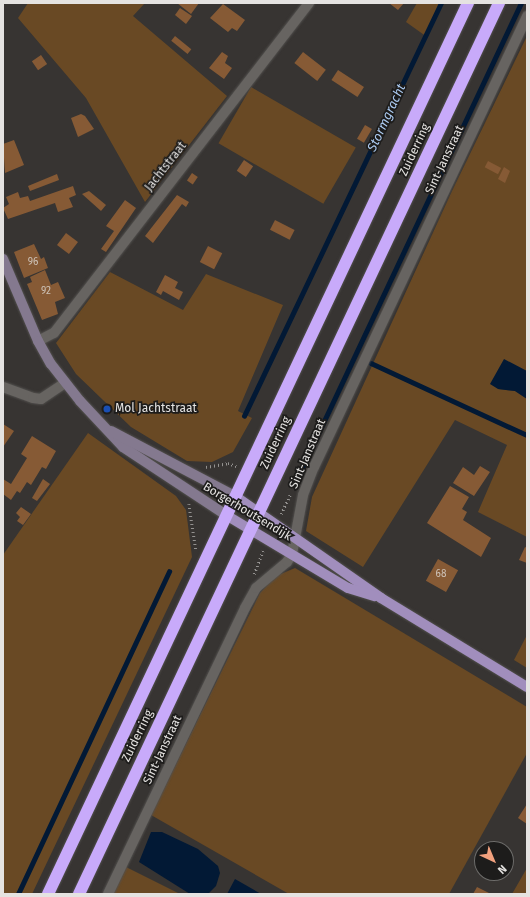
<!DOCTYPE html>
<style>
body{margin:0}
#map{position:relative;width:530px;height:897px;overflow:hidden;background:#373432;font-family:"Fira Sans",sans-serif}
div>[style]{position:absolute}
.green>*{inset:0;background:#694924;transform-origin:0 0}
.water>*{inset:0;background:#021935}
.stream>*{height:4.5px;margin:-2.25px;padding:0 2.25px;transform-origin:2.25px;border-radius:2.25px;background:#021935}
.building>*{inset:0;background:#865a35;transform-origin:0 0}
.path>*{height:2.5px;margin-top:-1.25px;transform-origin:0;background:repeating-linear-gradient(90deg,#949290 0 1px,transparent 0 4px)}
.roads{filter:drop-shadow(0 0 1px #52504e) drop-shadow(0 0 1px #52504e)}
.street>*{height:10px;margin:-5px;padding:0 5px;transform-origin:5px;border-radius:5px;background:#676461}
.secondary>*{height:10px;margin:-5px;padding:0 5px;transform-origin:5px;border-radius:5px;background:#84798f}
.primary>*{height:10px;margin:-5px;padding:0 5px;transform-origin:5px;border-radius:5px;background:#a18ebd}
.highway>*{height:12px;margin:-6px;padding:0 6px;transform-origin:6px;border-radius:6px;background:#c8aafa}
.dots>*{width:11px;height:11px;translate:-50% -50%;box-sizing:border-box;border:2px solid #1d1c1b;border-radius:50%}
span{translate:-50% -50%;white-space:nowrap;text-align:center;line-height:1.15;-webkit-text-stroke:3.5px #1d1c1b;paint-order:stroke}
.number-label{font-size:10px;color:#cdc1b6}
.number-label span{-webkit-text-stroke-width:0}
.street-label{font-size:12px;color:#e5e3e1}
.poi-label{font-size:12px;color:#e5e3e1}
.left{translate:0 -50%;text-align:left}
.water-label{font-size:13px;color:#accbf2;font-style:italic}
.frame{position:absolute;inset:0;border:4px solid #e5e3e1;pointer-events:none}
.north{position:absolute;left:474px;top:841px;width:40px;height:40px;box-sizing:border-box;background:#1d1c1b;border:1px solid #6d6c6a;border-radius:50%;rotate:136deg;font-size:11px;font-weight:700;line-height:16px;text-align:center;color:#e5e3e1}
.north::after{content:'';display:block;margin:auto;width:14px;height:18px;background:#f2a17e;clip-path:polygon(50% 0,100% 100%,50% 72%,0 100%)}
</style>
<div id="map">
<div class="green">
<i style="clip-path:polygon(28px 3px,145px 3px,133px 16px,227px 96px,145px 202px,86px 98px,18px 18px)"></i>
<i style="clip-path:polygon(417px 3px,443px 3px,427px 37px,406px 22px)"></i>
<i style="clip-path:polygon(527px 36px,527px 371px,498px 389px,515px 391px,527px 399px,527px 537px,478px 512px,507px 445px,455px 420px,363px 567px,306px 531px,312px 497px,452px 191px)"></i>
<i style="left:251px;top:87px;width:121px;height:65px;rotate:30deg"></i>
<i style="clip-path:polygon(110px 272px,183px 310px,206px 274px,283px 305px,238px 411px,252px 418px,233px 452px,212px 462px,187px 461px,131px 427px,76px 374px,56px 343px)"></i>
<i style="clip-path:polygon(88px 433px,176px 496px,186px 510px,192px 557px,32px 894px,3px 894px,3px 555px)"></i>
<i style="clip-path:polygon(295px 568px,527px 707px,527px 753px,449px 894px,289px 894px,151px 815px,260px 593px,276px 576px)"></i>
<i style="clip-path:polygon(527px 635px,527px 668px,514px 660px)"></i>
<i style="clip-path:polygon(126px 867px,180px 894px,113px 894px)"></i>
<i style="clip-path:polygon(527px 868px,527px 894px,512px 894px)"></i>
</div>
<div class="water">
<i style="clip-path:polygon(504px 359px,527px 371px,527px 399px,515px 391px,498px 389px,490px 384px)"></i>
<i style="clip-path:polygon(151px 832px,162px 832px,198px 849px,218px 866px,220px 873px,216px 886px,208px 894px,190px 894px,139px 862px)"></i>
<i style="clip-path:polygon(235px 879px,261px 894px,227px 894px)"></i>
</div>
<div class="stream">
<i style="left:371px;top:363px;width:172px;rotate:24.8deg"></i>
<i style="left:244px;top:416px;width:458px;rotate:-64.5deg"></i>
<i style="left:300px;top:472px;width:518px;rotate:-64.77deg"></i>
<i style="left:18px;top:894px;width:356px;rotate:-64.9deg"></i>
</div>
<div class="building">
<i style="clip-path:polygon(177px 3px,199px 3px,191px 14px)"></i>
<i style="clip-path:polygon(389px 3px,404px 3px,398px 10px)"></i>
<i style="clip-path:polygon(223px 4px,245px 20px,237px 31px,232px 28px,228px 32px,210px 18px)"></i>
<i style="clip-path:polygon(180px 8px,192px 16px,186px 24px,175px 15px)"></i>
<i style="left:175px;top:36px;width:21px;height:6px;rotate:39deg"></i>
<i style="clip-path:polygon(222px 52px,228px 56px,225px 63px,232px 68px,224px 79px,209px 68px)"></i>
<i style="left:303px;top:52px;width:29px;height:14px;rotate:38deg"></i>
<i style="left:41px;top:55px;width:11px;height:11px;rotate:56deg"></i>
<i style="left:338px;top:70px;width:31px;height:12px;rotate:33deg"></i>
<i style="clip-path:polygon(81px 114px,85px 116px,94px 129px,78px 137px,71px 118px)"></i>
<i style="left:365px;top:125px;width:8px;height:16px;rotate:30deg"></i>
<i style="clip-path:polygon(14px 140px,24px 165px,5px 173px,3px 144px)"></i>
<i style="left:244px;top:160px;width:11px;height:13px;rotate:34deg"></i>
<i style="left:488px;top:161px;width:15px;height:7px;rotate:28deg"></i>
<i style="clip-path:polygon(504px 167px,510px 171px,505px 183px,498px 179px)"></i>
<i style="left:192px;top:173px;width:7px;height:9px;rotate:34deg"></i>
<i style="clip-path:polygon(57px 174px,59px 180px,30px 191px,28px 186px)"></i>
<i style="clip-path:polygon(73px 186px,76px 195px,69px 198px,73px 207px,58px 212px,55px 203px,8px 219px,3px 208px,9px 204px,6px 197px,18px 192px,20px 198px,28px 196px,30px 201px)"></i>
<i style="clip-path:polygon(89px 191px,106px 205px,101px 211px,82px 194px)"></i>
<i style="clip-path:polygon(177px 195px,189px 202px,186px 207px,182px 204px,153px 243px,145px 236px)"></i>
<i style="clip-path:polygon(125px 200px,136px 208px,106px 252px,101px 249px,114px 231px,106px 226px)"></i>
<i style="left:275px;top:220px;width:22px;height:11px;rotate:27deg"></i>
<i style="left:66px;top:233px;width:15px;height:15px;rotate:37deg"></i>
<i style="clip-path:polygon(34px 244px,41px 259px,44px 257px,48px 268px,24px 278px,14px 252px)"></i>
<i style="left:208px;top:246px;width:16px;height:18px;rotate:27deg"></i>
<i style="clip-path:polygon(45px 270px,51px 285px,58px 282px,65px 298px,55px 302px,58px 314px,42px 320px,27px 284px,32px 282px,30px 277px)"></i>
<i style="clip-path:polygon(165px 275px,178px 282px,175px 288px,183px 292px,179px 300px,163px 291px,161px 295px,156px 292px)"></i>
<i style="clip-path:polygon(3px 424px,14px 431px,3px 447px)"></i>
<i style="clip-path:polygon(32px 436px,56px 451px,46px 469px,42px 467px,31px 485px,27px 482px,20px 493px,17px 491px,11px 500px,3px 494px,3px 479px,11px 484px,27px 458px,21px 454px)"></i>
<i style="clip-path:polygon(480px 466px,490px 472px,474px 496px,453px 483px,463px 467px,474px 475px)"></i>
<i style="clip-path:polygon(43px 479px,50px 484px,37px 501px,32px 498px)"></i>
<i style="clip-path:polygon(450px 486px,469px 497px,462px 509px,467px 512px,463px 520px,491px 538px,481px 557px,427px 523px)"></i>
<i style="clip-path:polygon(21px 507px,31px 514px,23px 525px,17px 521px,20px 517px,16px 513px)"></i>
<i style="clip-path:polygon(525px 547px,527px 548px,527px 563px,519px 560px)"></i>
<i style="left:438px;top:559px;width:23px;height:25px;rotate:29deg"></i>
<i style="clip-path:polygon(527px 804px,527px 824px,518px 818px)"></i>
<i style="clip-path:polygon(477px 887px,491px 894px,473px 894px)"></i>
</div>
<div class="path">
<i style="left:206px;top:467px;width:22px;rotate:-10deg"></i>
<i style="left:228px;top:463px;width:9px;rotate:21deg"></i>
<i style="left:189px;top:504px;width:47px;rotate:81.3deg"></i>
<i style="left:281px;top:514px;width:21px;rotate:-65deg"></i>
<i style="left:254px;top:574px;width:25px;rotate:-69deg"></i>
</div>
<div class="roads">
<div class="street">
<i style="left:38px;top:341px;width:18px;rotate:-27deg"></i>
<i style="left:54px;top:333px;width:417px;rotate:-52.3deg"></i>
<i style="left:3px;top:387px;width:32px;rotate:20deg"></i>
<i style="left:33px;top:398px;width:8px;rotate:7deg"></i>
<i style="left:41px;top:399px;width:29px;rotate:-34deg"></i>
<i style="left:108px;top:894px;width:317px;rotate:-64.4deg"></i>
<i style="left:245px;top:608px;width:23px;rotate:-61deg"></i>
<i style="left:256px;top:588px;width:40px;rotate:-40deg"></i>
<i style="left:287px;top:562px;width:9px;rotate:-58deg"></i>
<i style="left:292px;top:554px;width:60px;rotate:-79.4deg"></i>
<i style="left:303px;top:495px;width:30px;rotate:-69deg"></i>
<i style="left:314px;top:467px;width:499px;rotate:-64.7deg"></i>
</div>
<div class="secondary">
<i style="left:3px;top:259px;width:89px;rotate:66.9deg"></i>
<i style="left:38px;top:341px;width:26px;rotate:61deg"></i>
<i style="left:51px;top:364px;width:47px;rotate:51.9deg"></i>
<i style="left:80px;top:401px;width:63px;rotate:46.9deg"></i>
<i style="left:123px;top:447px;width:123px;rotate:33.4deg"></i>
<i style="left:111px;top:431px;width:140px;rotate:27.7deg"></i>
</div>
<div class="primary">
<i style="left:235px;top:496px;width:178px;rotate:34.9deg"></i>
<i style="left:381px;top:598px;width:171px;rotate:31.4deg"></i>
<i style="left:226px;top:515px;width:142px;rotate:30.9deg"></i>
<i style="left:348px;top:588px;width:28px;rotate:17deg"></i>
</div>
<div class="highway">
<i style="left:48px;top:894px;width:985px;rotate:-64.76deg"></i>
<i style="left:79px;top:894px;width:985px;rotate:-64.76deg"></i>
</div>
</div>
<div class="dots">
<i style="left:107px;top:409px;background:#1a4fb4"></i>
</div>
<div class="number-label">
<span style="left:33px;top:263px">96</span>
<span style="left:46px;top:292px">92</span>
<span style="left:441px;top:575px">68</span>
</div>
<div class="street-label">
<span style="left:415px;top:150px;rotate:-65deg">Zuiderring</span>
<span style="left:445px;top:160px;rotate:-65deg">Sint-Janstraat</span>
<span style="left:166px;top:167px;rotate:-52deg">Jachtstraat</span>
<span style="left:276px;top:443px;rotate:-65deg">Zuiderring</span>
<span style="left:308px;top:454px;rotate:-67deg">Sint-Janstraat</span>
<span style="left:247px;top:512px;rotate:31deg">Borgerhoutsendijk</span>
<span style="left:138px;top:736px;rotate:-64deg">Zuiderring</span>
<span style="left:163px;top:750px;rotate:-65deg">Sint-Janstraat</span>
</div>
<div class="poi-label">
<span class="left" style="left:115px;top:409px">Mol Jachtstraat</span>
</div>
<div class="water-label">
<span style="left:387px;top:118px;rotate:-65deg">Stormgracht</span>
</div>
<div class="frame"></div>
<div class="north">N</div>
</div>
